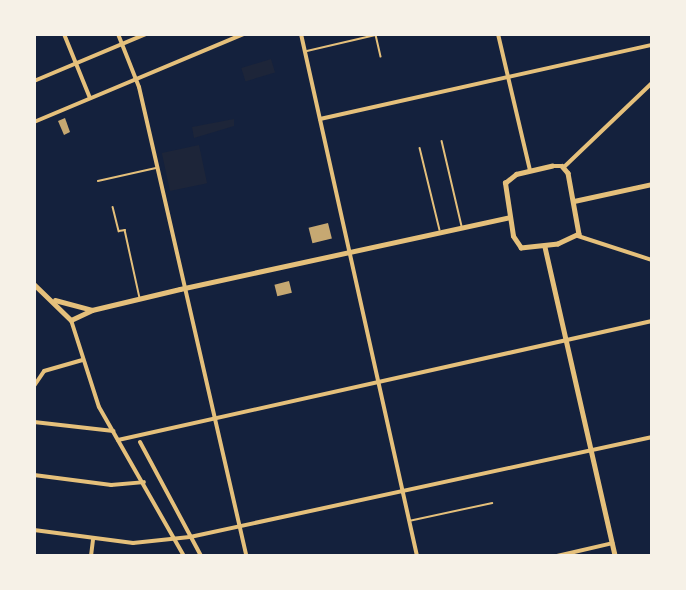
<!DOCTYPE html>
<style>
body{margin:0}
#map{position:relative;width:686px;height:590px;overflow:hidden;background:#14213d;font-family:Quicksand,sans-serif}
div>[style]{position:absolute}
.green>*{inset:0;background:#1d2539;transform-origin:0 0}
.building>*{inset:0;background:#c6a872;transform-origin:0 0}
.service>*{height:1.5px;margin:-0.75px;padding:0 0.75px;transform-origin:0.75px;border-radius:0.75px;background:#e5c07b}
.minor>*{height:4px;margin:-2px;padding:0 2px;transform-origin:2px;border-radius:2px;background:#e5c07b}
.tertiary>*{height:4.5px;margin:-2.25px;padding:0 2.25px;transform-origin:2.25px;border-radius:2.25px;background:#e5c07b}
span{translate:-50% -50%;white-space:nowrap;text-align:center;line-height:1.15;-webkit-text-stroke:6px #f6f1e7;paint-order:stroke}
.frame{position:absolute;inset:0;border:36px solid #f6f1e7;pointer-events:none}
</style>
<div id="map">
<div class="green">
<i style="left:271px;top:59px;width:14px;height:31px;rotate:73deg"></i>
<i style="clip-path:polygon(234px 119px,234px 126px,194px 138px,192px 127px)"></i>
<i style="left:199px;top:145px;width:39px;height:38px;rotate:78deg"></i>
</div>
<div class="building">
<i style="clip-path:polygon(65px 118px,70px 132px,64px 135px,58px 121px)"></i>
<i style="left:328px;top:223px;width:16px;height:20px;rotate:76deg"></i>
<i style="left:289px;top:281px;width:12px;height:15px;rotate:76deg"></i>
</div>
<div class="service">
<i style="left:307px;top:51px;width:71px;rotate:-13.1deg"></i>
<i style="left:376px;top:35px;width:22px;rotate:77deg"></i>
<i style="left:442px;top:141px;width:87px;rotate:76.8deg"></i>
<i style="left:420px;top:148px;width:84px;rotate:76.3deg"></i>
<i style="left:98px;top:181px;width:59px;rotate:-12.6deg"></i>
<i style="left:113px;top:207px;width:25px;rotate:76deg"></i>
<i style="left:119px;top:231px;width:6px;rotate:-9deg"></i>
<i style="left:125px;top:230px;width:70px;rotate:77.6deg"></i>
<i style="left:409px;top:521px;width:85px;rotate:-12.2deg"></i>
</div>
<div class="minor">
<i style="left:64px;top:34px;width:69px;rotate:67.9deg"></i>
<i style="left:118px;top:34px;width:57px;rotate:68.4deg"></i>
<i style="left:139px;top:87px;width:481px;rotate:77.1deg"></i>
<i style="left:301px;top:34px;width:535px;rotate:77.47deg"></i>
<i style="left:498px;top:34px;width:140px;rotate:76.8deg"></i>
<i style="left:34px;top:81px;width:121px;rotate:-22.8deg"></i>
<i style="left:320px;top:119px;width:340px;rotate:-12.6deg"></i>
<i style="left:34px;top:122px;width:227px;rotate:-22.8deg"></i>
<i style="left:564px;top:167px;width:122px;rotate:-43.7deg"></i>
<i style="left:578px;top:236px;width:78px;rotate:18deg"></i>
<i style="left:71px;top:320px;width:91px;rotate:72.2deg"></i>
<i style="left:99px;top:407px;width:172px;rotate:60.3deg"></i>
<i style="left:34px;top:386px;width:18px;rotate:-56deg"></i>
<i style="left:44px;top:371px;width:40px;rotate:-16deg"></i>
<i style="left:34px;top:422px;width:80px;rotate:6.5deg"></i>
<i style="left:118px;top:440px;width:547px;rotate:-12.56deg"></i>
<i style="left:140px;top:442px;width:129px;rotate:61.8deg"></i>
<i style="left:34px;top:475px;width:78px;rotate:7.4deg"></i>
<i style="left:111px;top:485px;width:33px;rotate:-5deg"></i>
<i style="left:34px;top:530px;width:100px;rotate:7.5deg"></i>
<i style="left:133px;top:543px;width:57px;rotate:-6deg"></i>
<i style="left:190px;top:537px;width:473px;rotate:-12.2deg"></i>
<i style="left:91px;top:556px;width:17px;rotate:-83deg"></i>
<i style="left:557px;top:556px;width:57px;rotate:-13.1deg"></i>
</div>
<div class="tertiary">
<i style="left:552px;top:166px;width:10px"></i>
<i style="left:562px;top:166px;width:9px;rotate:49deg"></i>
<i style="left:568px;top:173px;width:62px;rotate:79.8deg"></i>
<i style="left:579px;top:234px;width:23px;rotate:155deg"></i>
<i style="left:558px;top:244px;width:37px;rotate:174deg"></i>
<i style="left:521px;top:248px;width:14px;rotate:-124deg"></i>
<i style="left:513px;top:236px;width:54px;rotate:-98.6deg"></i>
<i style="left:505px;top:183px;width:14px;rotate:-39deg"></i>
<i style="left:516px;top:174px;width:37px;rotate:-13deg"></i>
<i style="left:574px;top:201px;width:80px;rotate:-12.3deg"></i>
<i style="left:545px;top:247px;width:317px;rotate:77.2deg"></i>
<i style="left:34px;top:284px;width:52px;rotate:44.2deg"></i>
<i style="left:71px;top:320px;width:23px;rotate:-25deg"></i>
<i style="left:92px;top:310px;width:90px;rotate:-13.4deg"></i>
<i style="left:180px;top:289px;width:337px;rotate:-12.3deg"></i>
<i style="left:55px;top:300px;width:38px;rotate:15deg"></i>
</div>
<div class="frame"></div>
</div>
